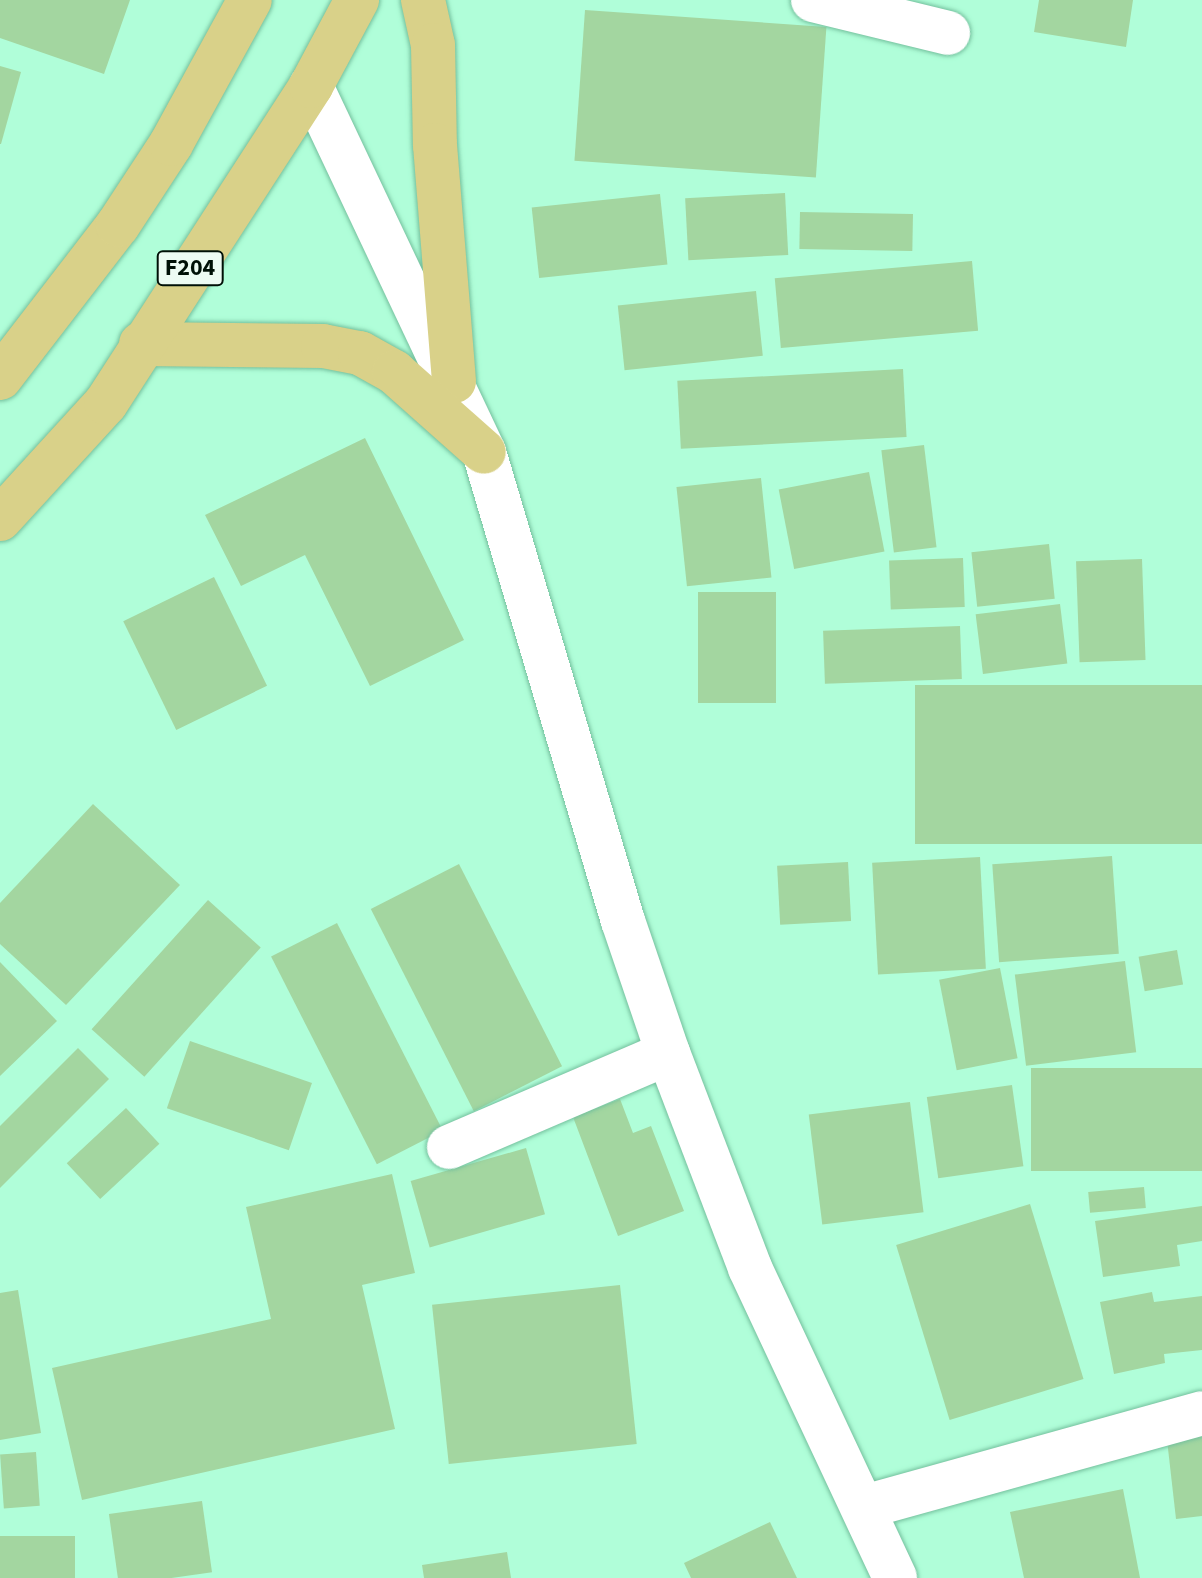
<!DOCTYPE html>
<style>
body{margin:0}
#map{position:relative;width:1202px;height:1578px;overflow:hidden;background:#b0fed9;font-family:"Source Sans 3",sans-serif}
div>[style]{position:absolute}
.building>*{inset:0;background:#a3d6a0;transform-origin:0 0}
.roads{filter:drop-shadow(0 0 2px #74c09d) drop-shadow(0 0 2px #74c09d)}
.minor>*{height:44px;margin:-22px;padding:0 22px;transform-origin:22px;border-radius:22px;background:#fff}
.major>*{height:44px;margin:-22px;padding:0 22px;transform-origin:22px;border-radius:22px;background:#d9d189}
span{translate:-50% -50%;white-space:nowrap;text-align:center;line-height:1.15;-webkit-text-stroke:8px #edfbf3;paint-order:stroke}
.shield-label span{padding:2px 6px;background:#edfbf3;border:2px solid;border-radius:6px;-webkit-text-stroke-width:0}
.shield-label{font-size:24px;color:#001007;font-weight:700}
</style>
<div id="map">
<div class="building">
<i style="clip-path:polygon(0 0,130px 0,104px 74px,0 38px)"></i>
<i style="clip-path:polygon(1039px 0,1133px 0,1126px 47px,1034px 32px)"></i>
<i style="left:585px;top:10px;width:242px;height:151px;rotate:4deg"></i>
<i style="clip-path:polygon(0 66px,21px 72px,1px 144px,0 144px)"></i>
<i style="left:785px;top:193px;width:62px;height:100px;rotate:87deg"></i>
<i style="left:660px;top:194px;width:71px;height:129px;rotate:84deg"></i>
<i style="left:800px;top:212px;width:113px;height:37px;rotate:1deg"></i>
<i style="left:972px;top:261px;width:70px;height:198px;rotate:85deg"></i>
<i style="left:756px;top:291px;width:65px;height:139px;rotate:84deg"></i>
<i style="left:903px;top:369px;width:68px;height:226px;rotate:87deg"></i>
<i style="clip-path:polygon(365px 438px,464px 640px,370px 686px,305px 555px,241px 586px,205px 515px)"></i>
<i style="left:924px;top:445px;width:103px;height:43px;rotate:83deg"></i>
<i style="left:869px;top:472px;width:81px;height:92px;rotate:79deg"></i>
<i style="left:761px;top:478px;width:100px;height:85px;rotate:84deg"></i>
<i style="left:1049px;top:544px;width:55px;height:78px;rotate:84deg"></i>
<i style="left:963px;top:558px;width:49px;height:74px;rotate:88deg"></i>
<i style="left:1142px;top:559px;width:101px;height:66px;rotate:88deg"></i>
<i style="left:214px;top:577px;width:121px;height:101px;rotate:64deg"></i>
<i style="left:698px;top:592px;width:78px;height:111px"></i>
<i style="left:1060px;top:604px;width:60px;height:85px;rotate:83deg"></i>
<i style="left:960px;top:626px;width:53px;height:137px;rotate:88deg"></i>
<i style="left:1202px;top:685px;width:159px;height:287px;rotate:90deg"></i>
<i style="clip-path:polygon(93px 804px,180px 885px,66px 1005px,0 944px,0 903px)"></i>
<i style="left:1112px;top:856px;width:98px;height:120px;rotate:86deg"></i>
<i style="left:980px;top:857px;width:112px;height:108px;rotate:87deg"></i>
<i style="left:848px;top:862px;width:59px;height:71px;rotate:87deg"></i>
<i style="left:459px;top:864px;width:227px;height:99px;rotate:63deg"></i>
<i style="left:208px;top:900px;width:71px;height:174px;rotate:42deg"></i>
<i style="left:337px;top:923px;width:233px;height:74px;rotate:63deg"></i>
<i style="left:1177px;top:950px;width:35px;height:39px;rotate:80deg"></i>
<i style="left:1125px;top:961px;width:92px;height:111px;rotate:83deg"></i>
<i style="clip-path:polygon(0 962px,57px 1021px,0 1076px)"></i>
<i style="left:1000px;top:968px;width:92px;height:62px;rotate:79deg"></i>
<i style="left:190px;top:1041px;width:129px;height:71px;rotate:19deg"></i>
<i style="clip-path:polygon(78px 1048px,109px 1079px,0 1188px,0 1126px)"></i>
<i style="left:1202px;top:1068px;width:103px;height:171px;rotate:90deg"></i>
<i style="left:1012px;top:1085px;width:82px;height:86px;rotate:82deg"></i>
<i style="clip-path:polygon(620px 1099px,633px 1133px,651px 1126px,684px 1211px,618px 1236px,573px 1117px)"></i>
<i style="left:910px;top:1102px;width:111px;height:102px;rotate:83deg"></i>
<i style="left:126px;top:1108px;width:49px;height:81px;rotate:47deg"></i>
<i style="left:526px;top:1148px;width:69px;height:120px;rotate:74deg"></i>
<i style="clip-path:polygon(392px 1174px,415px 1273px,362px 1285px,395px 1429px,82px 1500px,52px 1368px,271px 1319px,246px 1207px)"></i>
<i style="left:1144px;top:1187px;width:21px;height:56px;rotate:85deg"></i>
<i style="left:1030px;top:1204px;width:183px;height:140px;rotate:73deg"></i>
<i style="clip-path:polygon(1202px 1206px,1202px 1241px,1177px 1245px,1180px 1266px,1103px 1277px,1095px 1221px)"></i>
<i style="left:620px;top:1285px;width:160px;height:189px;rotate:84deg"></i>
<i style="clip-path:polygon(18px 1290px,41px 1433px,0 1440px,0 1293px)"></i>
<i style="clip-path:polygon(1152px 1292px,1154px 1302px,1202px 1296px,1202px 1350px,1164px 1354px,1165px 1363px,1114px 1374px,1100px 1302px)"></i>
<i style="clip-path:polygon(1202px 1427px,1202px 1516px,1176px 1519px,1166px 1431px)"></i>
<i style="left:36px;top:1452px;width:54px;height:36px;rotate:86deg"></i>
<i style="clip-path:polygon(1123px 1489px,1140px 1578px,1024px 1578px,1010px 1512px)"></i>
<i style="left:202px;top:1501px;width:72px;height:94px;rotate:82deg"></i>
<i style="clip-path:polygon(770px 1522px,797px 1578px,691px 1578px,684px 1563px)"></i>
<i style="left:0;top:1536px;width:75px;height:42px"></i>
<i style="clip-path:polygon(507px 1552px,511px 1578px,424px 1578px,422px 1565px)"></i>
</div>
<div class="roads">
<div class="minor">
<i style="left:813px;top:0;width:139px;rotate:13.7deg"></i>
<i style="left:311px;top:86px;width:405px;rotate:64.7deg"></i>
<i style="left:484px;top:452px;width:489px;rotate:73.5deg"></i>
<i style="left:623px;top:921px;width:139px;rotate:71.2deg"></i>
<i style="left:668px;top:1053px;width:230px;rotate:69.1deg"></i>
<i style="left:750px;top:1268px;width:342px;rotate:64.9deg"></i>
<i style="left:449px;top:1147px;width:238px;rotate:-23.2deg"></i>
<i style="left:864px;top:1507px;width:351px;rotate:-15.5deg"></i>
</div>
<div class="major">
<i style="left:423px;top:0;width:46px;rotate:77.5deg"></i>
<i style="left:433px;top:45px;width:100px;rotate:88.9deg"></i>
<i style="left:435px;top:145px;width:237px;rotate:85.4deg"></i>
<i style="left:141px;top:344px;width:182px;rotate:0.6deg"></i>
<i style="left:323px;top:346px;width:38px;rotate:11deg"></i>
<i style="left:360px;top:353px;width:39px;rotate:29deg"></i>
<i style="left:394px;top:372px;width:120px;rotate:41.6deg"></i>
<i style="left:0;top:378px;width:193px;rotate:-52.4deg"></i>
<i style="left:118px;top:225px;width:97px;rotate:-56.8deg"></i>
<i style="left:171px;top:144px;width:164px;rotate:-61.3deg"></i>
<i style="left:0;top:519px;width:157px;rotate:-47.6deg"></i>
<i style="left:106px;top:403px;width:378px;rotate:-57.1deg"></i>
<i style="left:311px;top:86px;width:98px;rotate:-61.9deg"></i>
</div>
</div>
<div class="shield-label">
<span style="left:190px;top:268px">F204</span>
</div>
</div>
